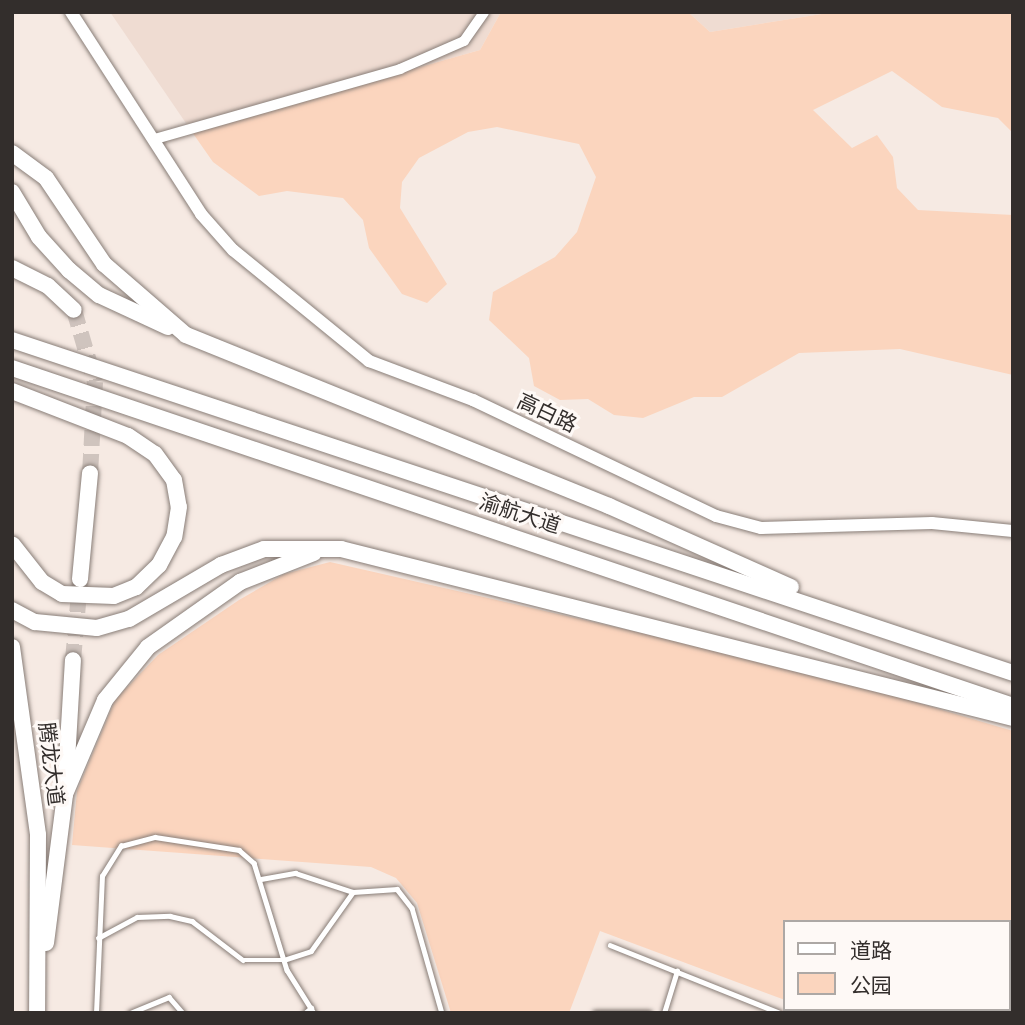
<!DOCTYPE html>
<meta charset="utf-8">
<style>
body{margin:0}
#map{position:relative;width:1025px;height:1025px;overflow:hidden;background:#f6eae3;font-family:Lora,"Noto Sans SC",serif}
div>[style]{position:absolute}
.built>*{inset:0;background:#efdcd2}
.green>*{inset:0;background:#fbd5be}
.trunk-tunnel>*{height:16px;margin-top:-8px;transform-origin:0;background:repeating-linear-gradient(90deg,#cfc4be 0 16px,transparent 0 24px)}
.roads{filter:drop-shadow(0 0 2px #887d77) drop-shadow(0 0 2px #887d77)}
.service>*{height:4.5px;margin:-2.25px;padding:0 2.25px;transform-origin:2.25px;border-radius:2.25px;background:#fff}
.minor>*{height:10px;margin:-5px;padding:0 5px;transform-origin:5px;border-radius:5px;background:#fff}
.tertiary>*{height:12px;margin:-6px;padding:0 6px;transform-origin:6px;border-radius:6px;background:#fff}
.trunk>*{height:16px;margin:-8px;padding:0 8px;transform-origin:8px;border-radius:8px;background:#fff}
span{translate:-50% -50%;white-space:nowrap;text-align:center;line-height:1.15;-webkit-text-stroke:6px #fef9f6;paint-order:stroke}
.street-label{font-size:21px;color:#332e2c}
.frame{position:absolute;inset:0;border:14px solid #332e2c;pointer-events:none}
.legend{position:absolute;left:783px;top:920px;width:228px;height:91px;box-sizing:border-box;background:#fef9f6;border:2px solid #ada8a5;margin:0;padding:9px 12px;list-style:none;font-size:21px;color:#332e2c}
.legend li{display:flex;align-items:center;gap:14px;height:35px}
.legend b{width:35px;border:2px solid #ada8a5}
</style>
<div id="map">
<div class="built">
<i style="clip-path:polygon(110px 12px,501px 12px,480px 50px,192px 132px)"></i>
<i style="clip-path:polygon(688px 12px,834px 12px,710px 32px)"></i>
</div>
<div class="green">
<i style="clip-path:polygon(501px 12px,688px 12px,710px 32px,834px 12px,1013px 12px,1013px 133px,998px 118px,942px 107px,892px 71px,813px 110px,852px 148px,877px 135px,893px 157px,897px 188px,918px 210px,1013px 215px,1013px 375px,900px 349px,799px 353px,722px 397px,694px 397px,643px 418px,614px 415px,588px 399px,560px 400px,534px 386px,529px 358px,489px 320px,493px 292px,555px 257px,577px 232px,596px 177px,579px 144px,497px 127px,468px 132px,419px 158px,402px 182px,400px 208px,447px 284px,427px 303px,402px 294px,369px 248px,363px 220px,343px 198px,287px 191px,259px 196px,213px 162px,192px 132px,480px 50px)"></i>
<i style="clip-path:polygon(330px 562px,821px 674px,1013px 731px,1013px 1013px,793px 1009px,1009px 1009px,1009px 922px,785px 922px,785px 1000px,600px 931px,569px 1013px,451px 1013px,417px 903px,396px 878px,371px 867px,72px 845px,77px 791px,115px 700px,158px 655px,239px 600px,284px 574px)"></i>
</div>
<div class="trunk-tunnel">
<i style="left:74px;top:310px;width:75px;rotate:73.7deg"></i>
<i style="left:95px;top:382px;width:91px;rotate:93.1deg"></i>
<i style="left:73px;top:660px;width:78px;rotate:-84.9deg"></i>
</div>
<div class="roads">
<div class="service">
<i style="left:261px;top:879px;width:35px;rotate:-10deg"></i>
<i style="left:295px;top:873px;width:61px;rotate:18.1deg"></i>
<i style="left:353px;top:892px;width:44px;rotate:-3.9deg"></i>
<i style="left:397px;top:889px;width:24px;rotate:52deg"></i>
<i style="left:412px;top:908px;width:109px;rotate:74.1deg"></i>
<i style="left:98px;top:938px;width:44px;rotate:-28.3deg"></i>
<i style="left:137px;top:917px;width:33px;rotate:-2deg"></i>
<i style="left:170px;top:916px;width:23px;rotate:13deg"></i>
<i style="left:192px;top:921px;width:64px;rotate:37.4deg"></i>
<i style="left:243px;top:960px;width:41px"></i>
<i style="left:284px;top:960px;width:28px;rotate:-18deg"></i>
<i style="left:311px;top:951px;width:72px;rotate:-54.6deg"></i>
<i style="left:610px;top:945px;width:183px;rotate:21.8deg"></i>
<i style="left:96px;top:1013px;width:137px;rotate:-87.5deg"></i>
<i style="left:102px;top:876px;width:36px;rotate:-58deg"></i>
<i style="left:121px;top:846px;width:35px;rotate:-15deg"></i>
<i style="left:155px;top:837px;width:85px;rotate:8.8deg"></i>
<i style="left:239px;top:850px;width:20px;rotate:41deg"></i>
<i style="left:254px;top:863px;width:112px;rotate:72.9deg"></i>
<i style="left:287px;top:970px;width:51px;rotate:57.9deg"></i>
<i style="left:130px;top:1013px;width:42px;rotate:-22.3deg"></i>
<i style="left:169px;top:997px;width:21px;rotate:49deg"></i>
<i style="left:305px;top:1013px;width:8px;rotate:-40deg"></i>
<i style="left:595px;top:1013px;width:55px"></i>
<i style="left:664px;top:1013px;width:44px;rotate:-72.8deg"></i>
</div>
<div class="minor">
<i style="left:155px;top:139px;width:255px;rotate:-15.9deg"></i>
<i style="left:400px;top:69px;width:70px;rotate:-23.6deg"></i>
<i style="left:464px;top:41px;width:35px;rotate:-55deg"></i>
</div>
<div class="tertiary">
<i style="left:71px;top:12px;width:240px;rotate:57.2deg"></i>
<i style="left:201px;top:214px;width:48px;rotate:48.4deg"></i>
<i style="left:233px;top:250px;width:176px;rotate:39.2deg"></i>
<i style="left:369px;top:361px;width:111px;rotate:20.6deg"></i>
<i style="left:473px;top:400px;width:269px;rotate:25.5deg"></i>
<i style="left:716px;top:516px;width:47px;rotate:14.9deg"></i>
<i style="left:761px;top:528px;width:171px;rotate:-1.7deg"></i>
<i style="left:932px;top:523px;width:81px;rotate:5.6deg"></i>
</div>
<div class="trunk">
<i style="left:12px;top:153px;width:42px;rotate:36.3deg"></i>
<i style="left:46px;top:178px;width:104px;rotate:56deg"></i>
<i style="left:104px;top:264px;width:108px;rotate:40.9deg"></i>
<i style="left:186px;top:335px;width:456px;rotate:22deg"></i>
<i style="left:609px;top:506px;width:199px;rotate:24deg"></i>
<i style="left:12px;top:192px;width:52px;rotate:59deg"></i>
<i style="left:39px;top:237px;width:45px;rotate:47.7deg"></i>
<i style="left:69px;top:270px;width:39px;rotate:40deg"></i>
<i style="left:99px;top:295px;width:76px;rotate:24.9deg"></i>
<i style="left:12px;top:268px;width:40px;rotate:26.6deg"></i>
<i style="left:48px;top:286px;width:35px;rotate:43deg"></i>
<i style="left:12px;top:340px;width:1055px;rotate:18.4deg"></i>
<i style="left:12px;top:368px;width:1057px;rotate:18.66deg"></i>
<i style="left:12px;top:391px;width:124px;rotate:21.2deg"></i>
<i style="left:128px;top:436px;width:32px;rotate:34deg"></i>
<i style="left:155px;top:454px;width:32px;rotate:54deg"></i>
<i style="left:174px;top:480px;width:27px;rotate:80deg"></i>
<i style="left:179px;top:507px;width:30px;rotate:99deg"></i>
<i style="left:174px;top:537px;width:32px;rotate:118deg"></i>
<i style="left:159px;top:565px;width:32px;rotate:136deg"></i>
<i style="left:136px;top:587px;width:24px;rotate:158deg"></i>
<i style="left:114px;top:596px;width:52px;rotate:-177.8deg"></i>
<i style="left:62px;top:594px;width:23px;rotate:-149deg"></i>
<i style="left:42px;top:582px;width:48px;rotate:-128.3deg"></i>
<i style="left:80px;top:579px;width:106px;rotate:-84.6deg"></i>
<i style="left:12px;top:610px;width:26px;rotate:28deg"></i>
<i style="left:35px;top:622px;width:62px;rotate:5.5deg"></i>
<i style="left:97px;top:628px;width:33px;rotate:-16deg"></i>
<i style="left:129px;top:619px;width:107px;rotate:-30.4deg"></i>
<i style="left:221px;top:565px;width:46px;rotate:-20.4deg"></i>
<i style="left:264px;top:549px;width:77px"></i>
<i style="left:341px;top:549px;width:693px;rotate:14.12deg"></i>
<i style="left:12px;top:647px;width:190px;rotate:82.1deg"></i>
<i style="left:38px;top:835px;width:178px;rotate:90.3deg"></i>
<i style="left:65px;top:794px;width:102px;rotate:-66.9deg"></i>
<i style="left:105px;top:700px;width:68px;rotate:-50.9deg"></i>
<i style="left:148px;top:647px;width:113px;rotate:-35.2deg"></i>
<i style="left:240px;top:582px;width:79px;rotate:-21.4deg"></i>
<i style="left:46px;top:943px;width:150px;rotate:-82.7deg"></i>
<i style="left:65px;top:794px;width:134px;rotate:-86.6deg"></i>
</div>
</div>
<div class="street-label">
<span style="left:547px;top:413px;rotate:25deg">高白路</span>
<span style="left:520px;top:514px;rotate:18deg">渝航大道</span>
<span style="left:51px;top:764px;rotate:83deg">腾龙大道</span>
</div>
<div class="frame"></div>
<ul class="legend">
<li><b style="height:9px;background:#fff"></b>道路</li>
<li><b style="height:19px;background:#fbd5be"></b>公园</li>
</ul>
</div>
